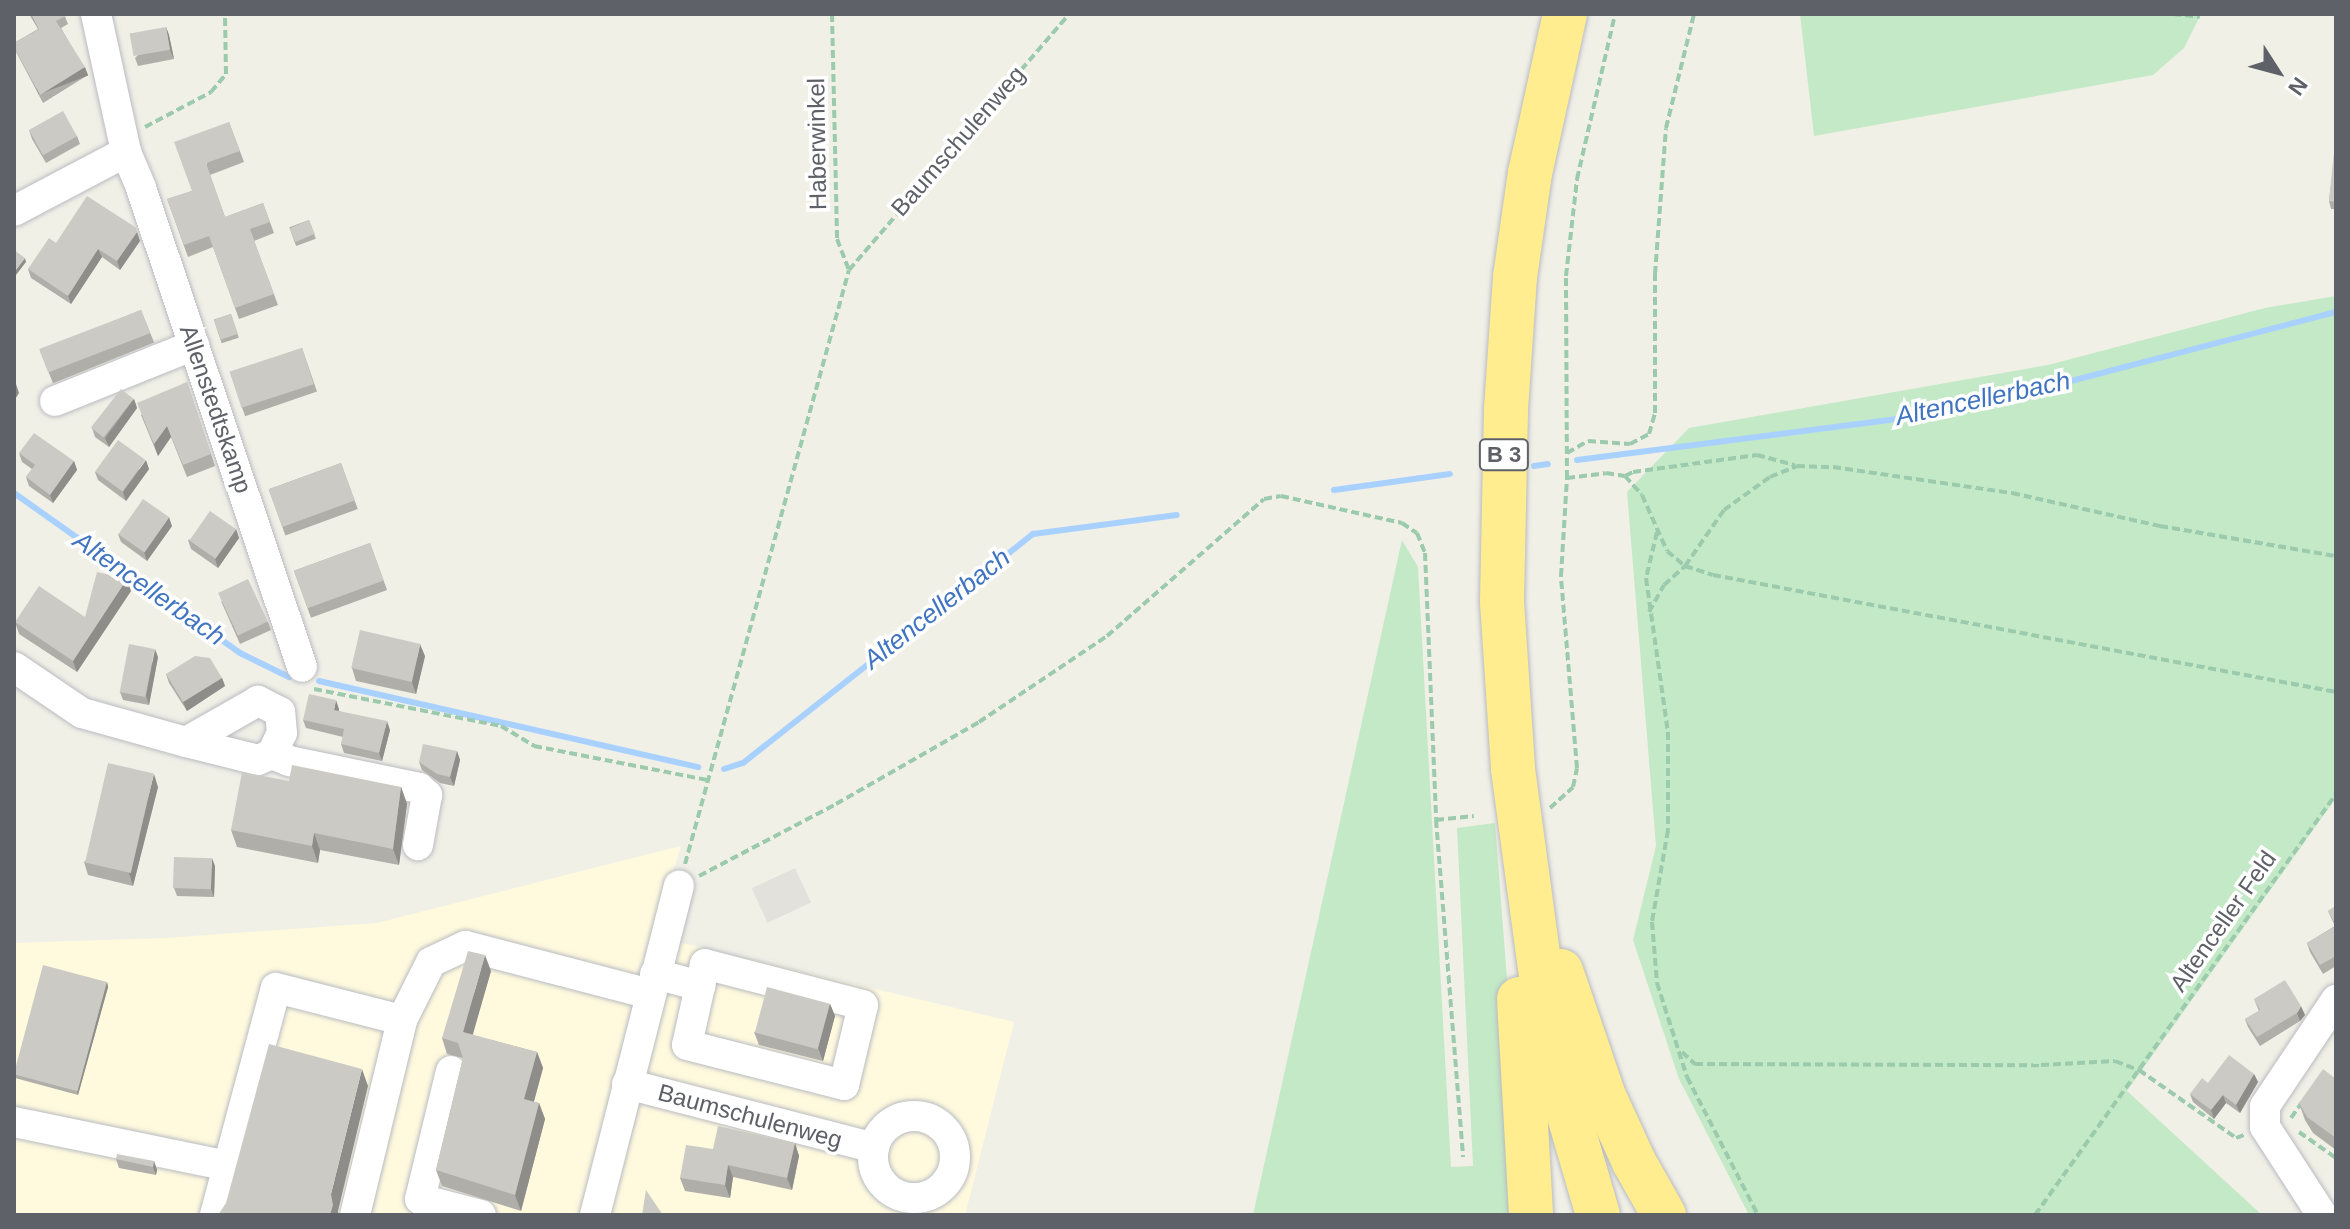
<!DOCTYPE html>
<style>
body{margin:0}
#map{position:relative;width:2350px;height:1229px;overflow:hidden;background:#f1f0e7;font-family:Helvetica,sans-serif}
div>[style]{position:absolute}
.commercial>*{inset:0;background:#fffade}
.industrial>*{inset:0;background:#e2e1db;transform-origin:0 0}
.green>*{inset:0;background:#c3e9c6}
.stream>*{height:6px;margin:-3px;padding:0 3px;transform-origin:3px;border-radius:3px;background:#a9d1ff}
.path>*{height:4px;margin-top:-2px;transform-origin:0;background:repeating-linear-gradient(90deg,#9bcaad 0 8px,transparent 0 12px)}
.roads{filter:drop-shadow(0 0 2px #b9bbc1) drop-shadow(0 0 2px #b9bbc1)}
.minor>*{height:30px;margin:-15px;padding:0 15px;transform-origin:15px;border-radius:15px;background:#fff}
.minor>.ring{margin:-15px;padding:0;box-sizing:content-box;background:none;border:30px solid #fff;border-radius:50%}
.highway>*{height:44px;margin:-22px;padding:0 22px;transform-origin:22px;border-radius:22px;background:#ffed90}
.wall>*{inset:0;background:#afaea9;transform-origin:0 0}
.shaded-wall>*{inset:0;background:#8f8d89;transform-origin:0 0}
.building>*{inset:0;background:#cccac4;transform-origin:0 0}
span{translate:-50% -50%;white-space:nowrap;text-align:center;line-height:1.15;-webkit-text-stroke:7px #fff;paint-order:stroke}
.shield-label span{padding:2px 6px;background:#fff;border:2px solid;border-radius:6px;-webkit-text-stroke-width:0}
.shield-label{font-size:22px;color:#5e6168;font-weight:700}
.street-label{font-size:24px;color:#5e6168}
.water-label{font-size:26px;color:#4174c0;font-style:italic}
.frame{position:absolute;inset:0;border:16px solid #5e6168;pointer-events:none}
.north{position:absolute;left:2238px;top:32px;width:80px;height:80px;-webkit-text-stroke:6px #fff;paint-order:stroke;rotate:126deg;font-size:22px;font-weight:700;line-height:32px;text-align:center;color:#5e6168}
.north::after{content:'';display:block;margin:auto;width:28px;height:36px;background:#5e6168;clip-path:polygon(50% 0,100% 100%,50% 72%,0 100%)}
</style>
<div id="map">
<div class="commercial">
<i style="clip-path:polygon(681px 846px,653px 936px,1014px 1022px,965px 1215px,14px 1215px,14px 943px,166px 938px,377px 923px)"></i>
</div>
<div class="industrial">
<i style="left:795px;top:868px;width:38px;height:48px;rotate:65deg"></i>
</div>
<div class="green">
<i style="clip-path:polygon(1800px 14px,2201px 14px,2184px 48px,2153px 75px,1814px 136px)"></i>
<i style="clip-path:polygon(2336px 296px,2336px 798px,2127px 1091px,2262px 1215px,1749px 1215px,1679px 1079px,1633px 940px,1656px 846px,1627px 492px,1689px 428px,2048px 365px,2265px 308px)"></i>
<i style="clip-path:polygon(1402px 540px,1418px 567px,1451px 1167px,1473px 1166px,1457px 828px,1495px 823px,1512px 1044px,1520px 1215px,1253px 1215px)"></i>
</div>
<div class="stream">
<i style="left:1577px;top:460px;width:378px;rotate:-7.3deg"></i>
<i style="left:1952px;top:412px;width:397px;rotate:-14.6deg"></i>
<i style="left:1534px;top:466px;width:14px;rotate:-8deg"></i>
<i style="left:1334px;top:490px;width:117px;rotate:-7.9deg"></i>
<i style="left:14px;top:493px;width:277px;rotate:35.3deg"></i>
<i style="left:240px;top:653px;width:55px;rotate:26.1deg"></i>
<i style="left:319px;top:681px;width:389px;rotate:12.8deg"></i>
<i style="left:724px;top:769px;width:20px;rotate:-18deg"></i>
<i style="left:743px;top:763px;width:370px;rotate:-38.3deg"></i>
<i style="left:1033px;top:534px;width:145px;rotate:-7.5deg"></i>
</div>
<div class="path">
<i style="left:832px;top:14px;width:225px;rotate:88.7deg"></i>
<i style="left:837px;top:239px;width:33px;rotate:69deg"></i>
<i style="left:2173px;top:14px;width:27px;rotate:6deg"></i>
<i style="left:145px;top:127px;width:75px;rotate:-27.9deg"></i>
<i style="left:211px;top:92px;width:23px;rotate:-50deg"></i>
<i style="left:226px;top:74px;width:60px;rotate:-91deg"></i>
<i style="left:1567px;top:453px;width:24px;rotate:-30deg"></i>
<i style="left:1588px;top:441px;width:42px;rotate:4.1deg"></i>
<i style="left:1630px;top:444px;width:21px;rotate:-28deg"></i>
<i style="left:1649px;top:434px;width:22px;rotate:-74deg"></i>
<i style="left:1655px;top:413px;width:139px;rotate:-90deg"></i>
<i style="left:1655px;top:274px;width:146px;rotate:-85.7deg"></i>
<i style="left:1666px;top:128px;width:117px;rotate:-76.2deg"></i>
<i style="left:1625px;top:476px;width:9px;rotate:-27deg"></i>
<i style="left:1633px;top:472px;width:125px;rotate:-7.8deg"></i>
<i style="left:1757px;top:455px;width:39px;rotate:15deg"></i>
<i style="left:1567px;top:478px;width:39px;rotate:-7deg"></i>
<i style="left:1606px;top:473px;width:19px;rotate:9deg"></i>
<i style="left:1625px;top:476px;width:25px;rotate:48deg"></i>
<i style="left:1642px;top:495px;width:61px;rotate:65.9deg"></i>
<i style="left:1667px;top:551px;width:23px;rotate:40deg"></i>
<i style="left:1685px;top:566px;width:29px;rotate:18deg"></i>
<i style="left:1713px;top:575px;width:634px;rotate:10.64deg"></i>
<i style="left:1657px;top:532px;width:47px;rotate:103.4deg"></i>
<i style="left:1646px;top:578px;width:156px;rotate:81.9deg"></i>
<i style="left:1668px;top:732px;width:98px;rotate:90deg"></i>
<i style="left:1668px;top:830px;width:93px;rotate:99.9deg"></i>
<i style="left:1652px;top:922px;width:61px;rotate:85.3deg"></i>
<i style="left:1657px;top:983px;width:99px;rotate:72.3deg"></i>
<i style="left:1687px;top:1077px;width:155px;rotate:62.8deg"></i>
<i style="left:1649px;top:612px;width:31px;rotate:-61deg"></i>
<i style="left:1664px;top:585px;width:28px;rotate:-42deg"></i>
<i style="left:1685px;top:566px;width:68px;rotate:-55.1deg"></i>
<i style="left:1724px;top:510px;width:57px;rotate:-35.7deg"></i>
<i style="left:1770px;top:477px;width:29px;rotate:-22deg"></i>
<i style="left:1797px;top:466px;width:36px;rotate:2deg"></i>
<i style="left:1833px;top:467px;width:181px;rotate:8.3deg"></i>
<i style="left:2012px;top:493px;width:152px;rotate:12.6deg"></i>
<i style="left:2160px;top:526px;width:179px;rotate:9.7deg"></i>
<i style="left:314px;top:689px;width:191px;rotate:11.2deg"></i>
<i style="left:501px;top:726px;width:39px;rotate:31deg"></i>
<i style="left:534px;top:746px;width:176px;rotate:11.1deg"></i>
<i style="left:1550px;top:808px;width:31px;rotate:-42deg"></i>
<i style="left:1573px;top:787px;width:19px;rotate:-78deg"></i>
<i style="left:1577px;top:768px;width:193px;rotate:-94.8deg"></i>
<i style="left:1561px;top:576px;width:98px;rotate:-86.5deg"></i>
<i style="left:1567px;top:478px;width:202px;rotate:-90.3deg"></i>
<i style="left:1566px;top:276px;width:98px;rotate:-83.5deg"></i>
<i style="left:1577px;top:179px;width:169px;rotate:-77deg"></i>
<i style="left:1436px;top:820px;width:38px;rotate:-6deg"></i>
<i style="left:685px;top:864px;width:616px;rotate:-74.57deg"></i>
<i style="left:849px;top:270px;width:338px;rotate:-49.3deg"></i>
<i style="left:699px;top:876px;width:155px;rotate:-27.7deg"></i>
<i style="left:836px;top:804px;width:165px;rotate:-29.8deg"></i>
<i style="left:979px;top:722px;width:154px;rotate:-33.9deg"></i>
<i style="left:1107px;top:636px;width:208px;rotate:-41.1deg"></i>
<i style="left:1264px;top:499px;width:17px;rotate:-10deg"></i>
<i style="left:1281px;top:496px;width:124px;rotate:12.6deg"></i>
<i style="left:1402px;top:523px;width:18px;rotate:34deg"></i>
<i style="left:1417px;top:533px;width:22px;rotate:68deg"></i>
<i style="left:1425px;top:553px;width:267px;rotate:87.6deg"></i>
<i style="left:1436px;top:820px;width:338px;rotate:85.4deg"></i>
<i style="left:1682px;top:1052px;width:18px;rotate:43deg"></i>
<i style="left:1695px;top:1064px;width:346px;rotate:0.2deg"></i>
<i style="left:2041px;top:1065px;width:74px;rotate:-3.1deg"></i>
<i style="left:2115px;top:1061px;width:26px;rotate:21deg"></i>
<i style="left:2139px;top:1070px;width:118px;rotate:35deg"></i>
<i style="left:2236px;top:1138px;width:9px;rotate:-21deg"></i>
<i style="left:2291px;top:1118px;width:19px;rotate:-55deg"></i>
<i style="left:2299px;top:1132px;width:45px;rotate:35.1deg"></i>
<i style="left:2035px;top:1215px;width:518px;rotate:-54.44deg"></i>
</div>
<div class="roads">
<div class="minor">
<i style="left:96px;top:14px;width:141px;rotate:77.7deg"></i>
<i style="left:126px;top:152px;width:39px;rotate:67deg"></i>
<i style="left:141px;top:188px;width:505px;rotate:71.42deg"></i>
<i style="left:14px;top:211px;width:127px;rotate:-27.8deg"></i>
<i style="left:55px;top:401px;width:150px;rotate:-21.9deg"></i>
<i style="left:14px;top:667px;width:82px;rotate:34.1deg"></i>
<i style="left:82px;top:713px;width:108px;rotate:15.6deg"></i>
<i style="left:186px;top:742px;width:74px;rotate:14deg"></i>
<i style="left:258px;top:760px;width:15px;rotate:-23deg"></i>
<i style="left:272px;top:754px;width:23px;rotate:-65deg"></i>
<i style="left:282px;top:733px;width:21px;rotate:-95deg"></i>
<i style="left:280px;top:712px;width:25px;rotate:-153deg"></i>
<i style="left:258px;top:701px;width:83px;rotate:150.3deg"></i>
<i style="left:272px;top:754px;width:18px;rotate:22deg"></i>
<i style="left:289px;top:761px;width:133px;rotate:11.7deg"></i>
<i style="left:419px;top:788px;width:11px;rotate:41deg"></i>
<i style="left:427px;top:795px;width:51px;rotate:100.2deg"></i>
<i style="left:655px;top:974px;width:47px;rotate:14.9deg"></i>
<i style="left:700px;top:986px;width:60px;rotate:102.4deg"></i>
<i style="left:687px;top:1045px;width:162px;rotate:14.3deg"></i>
<i style="left:844px;top:1085px;width:82px;rotate:-76.6deg"></i>
<i style="left:863px;top:1005px;width:163px;rotate:-165.5deg"></i>
<i style="left:705px;top:964px;width:23px;rotate:103deg"></i>
<i style="left:451px;top:1071px;width:132px;rotate:103.6deg"></i>
<i style="left:420px;top:1199px;width:63px;rotate:14.7deg"></i>
<i style="left:627px;top:1084px;width:255px;rotate:14.5deg"></i>
<i class="ring" style="left:873px;top:1116px;width:52px;height:52px"></i>
<i style="left:14px;top:1122px;width:218px;rotate:11.6deg"></i>
<i style="left:215px;top:1215px;width:235px;rotate:-75deg"></i>
<i style="left:276px;top:988px;width:130px;rotate:14.3deg"></i>
<i style="left:355px;top:1215px;width:201px;rotate:-76.4deg"></i>
<i style="left:402px;top:1020px;width:65px;rotate:-63.4deg"></i>
<i style="left:431px;top:962px;width:38px;rotate:-25deg"></i>
<i style="left:466px;top:946px;width:190px;rotate:14.6deg"></i>
<i style="left:595px;top:1215px;width:340px;rotate:-75.7deg"></i>
<i style="left:2322px;top:1215px;width:105px;rotate:-122.9deg"></i>
<i style="left:2265px;top:1127px;width:21px;rotate:-90deg"></i>
<i style="left:2265px;top:1106px;width:128px;rotate:-56.2deg"></i>
</div>
<div class="highway">
<i style="left:1565px;top:14px;width:163px;rotate:102.4deg"></i>
<i style="left:1530px;top:173px;width:105px;rotate:98.2deg"></i>
<i style="left:1515px;top:277px;width:133px;rotate:93.9deg"></i>
<i style="left:1506px;top:410px;width:192px;rotate:91.2deg"></i>
<i style="left:1502px;top:602px;width:167px;rotate:86.2deg"></i>
<i style="left:1513px;top:769px;width:239px;rotate:82.3deg"></i>
<i style="left:1545px;top:1006px;width:80px;rotate:79.2deg"></i>
<i style="left:1560px;top:1085px;width:135px;rotate:73.7deg"></i>
<i style="left:1561px;top:971px;width:130px;rotate:71.1deg"></i>
<i style="left:1603px;top:1094px;width:75px;rotate:65.5deg"></i>
<i style="left:1634px;top:1162px;width:61px;rotate:60.5deg"></i>
<i style="left:1519px;top:999px;width:216px;rotate:86.8deg"></i>
</div>
</div>
<div class="wall">
<i style="clip-path:polygon(29px 14px,64px 14px,68px 24px,61px 28px,88px 75px,43px 103px,14px 48px,14px 43px,38px 29px)"></i>
<i style="clip-path:polygon(166px 27px,169px 35px,174px 59px,138px 66px,135px 58px)"></i>
<i style="clip-path:polygon(229px 122px,244px 162px,210px 175px,225px 217px,263px 203px,274px 233px,254px 241px,278px 305px,239px 319px,213px 247px,188px 257px,167px 199px,192px 191px)"></i>
<i style="clip-path:polygon(29px 130px,77px 136px,80px 144px,46px 163px,32px 139px)"></i>
<i style="clip-path:polygon(2336px 142px,2336px 209px,2331px 209px,2329px 201px)"></i>
<i style="left:309px;top:220px;width:20px;height:21px;rotate:70deg"></i>
<i style="clip-path:polygon(135px 227px,140px 241px,120px 270px,102px 257px,71px 304px,31px 278px,28px 269px,56px 243px)"></i>
<i style="left:141px;top:310px;width:35px;height:109px;rotate:68deg"></i>
<i style="left:231px;top:314px;width:25px;height:18px;rotate:72deg"></i>
<i style="left:302px;top:348px;width:46px;height:76px;rotate:71deg"></i>
<i style="clip-path:polygon(187px 382px,215px 466px,187px 477px,171px 437px,158px 456px,141px 415px)"></i>
<i style="clip-path:polygon(134px 399px,137px 408px,109px 447px,95px 437px,92px 428px)"></i>
<i style="clip-path:polygon(19px 453px,74px 461px,77px 470px,53px 503px,29px 486px,26px 477px,32px 469px,22px 462px)"></i>
<i style="left:341px;top:463px;width:49px;height:77px;rotate:70deg"></i>
<i style="clip-path:polygon(149px 469px,126px 501px,98px 480px,95px 472px)"></i>
<i style="clip-path:polygon(172px 526px,147px 561px,121px 542px,118px 534px)"></i>
<i style="clip-path:polygon(236px 529px,239px 538px,218px 568px,191px 549px,188px 540px)"></i>
<i style="left:370px;top:543px;width:50px;height:81px;rotate:70deg"></i>
<i style="clip-path:polygon(127px 579px,131px 591px,77px 672px,19px 634px,15px 622px,85px 617px)"></i>
<i style="clip-path:polygon(221px 601px,268px 622px,271px 630px,240px 644px)"></i>
<i style="clip-path:polygon(425px 656px,416px 694px,356px 681px,352px 668px)"></i>
<i style="clip-path:polygon(158px 657px,149px 705px,123px 700px,120px 692px)"></i>
<i style="clip-path:polygon(166px 674px,222px 678px,225px 686px,187px 711px,169px 683px)"></i>
<i style="clip-path:polygon(339px 709px,339px 711px,390px 730px,382px 761px,344px 753px,341px 744px,343px 737px,306px 728px,303px 720px)"></i>
<i style="clip-path:polygon(457px 751px,460px 760px,454px 786px,440px 783px,422px 770px,419px 762px)"></i>
<i style="clip-path:polygon(289px 781px,401px 787px,407px 804px,399px 865px,320px 850px,318px 863px,237px 847px,231px 830px)"></i>
<i style="clip-path:polygon(158px 787px,133px 886px,88px 875px,84px 862px)"></i>
<i style="clip-path:polygon(215px 866px,214px 897px,177px 896px,174px 888px)"></i>
<i style="clip-path:polygon(2336px 906px,2336px 966px,2323px 974px,2310px 952px,2307px 943px,2335px 926px,2328px 911px)"></i>
<i style="clip-path:polygon(491px 971px,472px 1035px,537px 1052px,543px 1068px,534px 1102px,539px 1103px,545px 1119px,521px 1211px,442px 1186px,436px 1170px,463px 1058px,447px 1054px,442px 1038px)"></i>
<i style="clip-path:polygon(107px 982px,108px 987px,78px 1095px,15px 1078px,14px 1070px)"></i>
<i style="clip-path:polygon(2254px 999px,2305px 1015px,2300px 1021px,2260px 1046px,2248px 1027px,2245px 1019px,2259px 1011px)"></i>
<i style="clip-path:polygon(830px 1004px,835px 1016px,823px 1061px,759px 1045px,754px 1032px)"></i>
<i style="clip-path:polygon(2254px 1074px,2258px 1082px,2240px 1113px,2226px 1103px,2214px 1119px,2193px 1102px,2190px 1094px,2208px 1083px)"></i>
<i style="clip-path:polygon(2336px 1079px,2336px 1150px,2313px 1133px,2305px 1120px,2299px 1103px)"></i>
<i style="clip-path:polygon(795px 1143px,799px 1156px,792px 1190px,733px 1177px,730px 1198px,685px 1191px,680px 1178px)"></i>
<i style="clip-path:polygon(116px 1159px,154px 1161px,157px 1170px,156px 1175px,119px 1168px)"></i>
</div>
<div class="shaded-wall">
<i style="clip-path:polygon(166px 27px,169px 35px,174px 59px,170px 50px)"></i>
<i style="left:85px;top:67px;width:9px;height:53px;rotate:69deg"></i>
<i style="clip-path:polygon(137px 232px,140px 241px,120px 270px,117px 261px)"></i>
<i style="clip-path:polygon(98px 249px,102px 257px,71px 304px,68px 296px)"></i>
<i style="clip-path:polygon(25px 258px,26px 262px,16px 275px,15px 271px)"></i>
<i style="clip-path:polygon(16px 384px,19px 393px,14px 401px,14px 387px)"></i>
<i style="clip-path:polygon(134px 399px,137px 408px,109px 447px,105px 438px)"></i>
<i style="clip-path:polygon(167px 426px,171px 437px,158px 456px,154px 444px)"></i>
<i style="clip-path:polygon(146px 460px,149px 469px,126px 501px,123px 492px)"></i>
<i style="clip-path:polygon(74px 461px,77px 470px,53px 503px,50px 495px)"></i>
<i style="clip-path:polygon(169px 517px,172px 526px,147px 561px,144px 552px)"></i>
<i style="clip-path:polygon(236px 529px,239px 538px,218px 568px,215px 559px)"></i>
<i style="clip-path:polygon(127px 579px,131px 591px,77px 672px,73px 661px)"></i>
<i style="clip-path:polygon(420px 644px,425px 656px,416px 694px,412px 682px)"></i>
<i style="clip-path:polygon(155px 649px,158px 657px,149px 705px,146px 696px)"></i>
<i style="clip-path:polygon(222px 678px,225px 686px,187px 711px,183px 702px)"></i>
<i style="clip-path:polygon(336px 700px,339px 709px,337px 718px,334px 710px)"></i>
<i style="clip-path:polygon(387px 721px,390px 730px,382px 761px,379px 753px)"></i>
<i style="clip-path:polygon(457px 751px,460px 760px,454px 786px,450px 777px)"></i>
<i style="clip-path:polygon(154px 774px,158px 787px,133px 886px,129px 873px)"></i>
<i style="clip-path:polygon(401px 787px,407px 804px,399px 865px,393px 849px)"></i>
<i style="clip-path:polygon(314px 833px,320px 850px,318px 863px,312px 846px)"></i>
<i style="clip-path:polygon(212px 858px,215px 866px,214px 897px,211px 889px)"></i>
<i style="clip-path:polygon(485px 955px,491px 971px,469px 1048px,463px 1032px)"></i>
<i style="clip-path:polygon(107px 982px,108px 987px,78px 1095px,77px 1091px)"></i>
<i style="clip-path:polygon(830px 1004px,835px 1016px,823px 1061px,818px 1048px)"></i>
<i style="clip-path:polygon(2301px 1006px,2305px 1015px,2300px 1021px,2297px 1013px)"></i>
<i style="clip-path:polygon(537px 1052px,543px 1068px,530px 1115px,524px 1099px)"></i>
<i style="clip-path:polygon(362px 1069px,368px 1086px,338px 1211px,338px 1215px,330px 1215px,331px 1194px)"></i>
<i style="clip-path:polygon(2254px 1074px,2258px 1082px,2240px 1113px,2236px 1105px)"></i>
<i style="clip-path:polygon(2223px 1095px,2226px 1103px,2214px 1119px,2211px 1110px)"></i>
<i style="clip-path:polygon(539px 1103px,545px 1119px,521px 1211px,515px 1195px)"></i>
<i style="clip-path:polygon(795px 1143px,799px 1156px,792px 1190px,787px 1178px)"></i>
<i style="clip-path:polygon(154px 1161px,157px 1170px,156px 1175px,153px 1167px)"></i>
<i style="clip-path:polygon(728px 1165px,733px 1177px,730px 1198px,725px 1185px)"></i>
</div>
<div class="building">
<i style="clip-path:polygon(31px 14px,64px 14px,66px 16px,56px 21px,85px 67px,40px 95px,14px 47px,14px 43px,39px 29px)"></i>
<i style="left:166px;top:27px;width:23px;height:37px;rotate:80deg"></i>
<i style="left:63px;top:111px;width:29px;height:39px;rotate:61deg"></i>
<i style="clip-path:polygon(229px 122px,240px 151px,206px 163px,225px 217px,263px 203px,270px 222px,250px 229px,274px 294px,235px 308px,209px 236px,184px 245px,167px 199px,192px 191px,174px 142px)"></i>
<i style="clip-path:polygon(2335px 142px,2336px 142px,2336px 202px,2329px 201px)"></i>
<i style="clip-path:polygon(87px 196px,135px 227px,137px 232px,117px 261px,98px 249px,68px 296px,28px 269px,49px 238px,56px 243px)"></i>
<i style="left:309px;top:220px;width:15px;height:21px;rotate:67deg"></i>
<i style="clip-path:polygon(14px 250px,25px 258px,15px 271px,14px 270px)"></i>
<i style="left:141px;top:310px;width:25px;height:109px;rotate:69deg"></i>
<i style="left:231px;top:314px;width:21px;height:18px;rotate:71deg"></i>
<i style="left:302px;top:348px;width:38px;height:76px;rotate:72deg"></i>
<i style="clip-path:polygon(187px 382px,211px 454px,183px 465px,167px 426px,154px 444px,137px 403px)"></i>
<i style="left:121px;top:389px;width:16px;height:49px;rotate:38deg"></i>
<i style="clip-path:polygon(34px 433px,74px 461px,50px 495px,26px 477px,35px 465px,19px 453px)"></i>
<i style="left:118px;top:440px;width:34px;height:39px;rotate:36deg"></i>
<i style="left:341px;top:463px;width:40px;height:77px;rotate:70deg"></i>
<i style="left:143px;top:499px;width:32px;height:43px;rotate:35deg"></i>
<i style="left:210px;top:511px;width:32px;height:36px;rotate:35deg"></i>
<i style="left:370px;top:543px;width:40px;height:81px;rotate:70deg"></i>
<i style="clip-path:polygon(97px 572px,127px 579px,73px 661px,15px 622px,39px 586px,85px 617px)"></i>
<i style="left:248px;top:579px;width:47px;height:33px;rotate:65deg"></i>
<i style="left:360px;top:630px;width:62px;height:39px;rotate:13deg"></i>
<i style="left:129px;top:644px;width:26px;height:49px;rotate:11deg"></i>
<i style="clip-path:polygon(195px 656px,210px 658px,222px 678px,183px 702px,166px 674px)"></i>
<i style="clip-path:polygon(309px 694px,336px 700px,334px 710px,387px 721px,379px 753px,341px 744px,344px 729px,303px 720px)"></i>
<i style="clip-path:polygon(423px 744px,457px 751px,450px 777px,437px 774px,419px 762px)"></i>
<i style="left:108px;top:763px;width:47px;height:102px;rotate:13deg"></i>
<i style="clip-path:polygon(292px 765px,401px 787px,393px 849px,314px 833px,312px 846px,231px 830px,242px 772px,289px 781px)"></i>
<i style="left:174px;top:857px;width:38px;height:31px;rotate:2deg"></i>
<i style="clip-path:polygon(2336px 906px,2336px 925px,2328px 911px)"></i>
<i style="clip-path:polygon(2336px 926px,2336px 956px,2320px 965px,2307px 943px)"></i>
<i style="clip-path:polygon(468px 951px,485px 955px,463px 1032px,537px 1052px,524px 1099px,539px 1103px,515px 1195px,436px 1170px,463px 1058px,458px 1043px,442px 1038px)"></i>
<i style="left:43px;top:965px;width:66px;height:113px;rotate:15deg"></i>
<i style="clip-path:polygon(2285px 980px,2301px 1006px,2297px 1013px,2257px 1037px,2245px 1019px,2260px 1010px,2254px 999px)"></i>
<i style="left:767px;top:987px;width:65px;height:47px;rotate:15deg"></i>
<i style="clip-path:polygon(269px 1044px,362px 1069px,331px 1194px,333px 1205px,330px 1215px,218px 1215px,226px 1203px)"></i>
<i style="clip-path:polygon(2229px 1055px,2254px 1074px,2236px 1105px,2223px 1095px,2211px 1110px,2190px 1094px,2202px 1078px,2208px 1083px)"></i>
<i style="clip-path:polygon(2323px 1069px,2336px 1079px,2336px 1138px,2307px 1117px,2299px 1103px)"></i>
<i style="clip-path:polygon(718px 1126px,795px 1143px,787px 1178px,728px 1165px,725px 1185px,680px 1178px,686px 1145px,713px 1149px)"></i>
<i style="clip-path:polygon(117px 1154px,154px 1161px,153px 1167px,116px 1159px)"></i>
<i style="clip-path:polygon(646px 1190px,663px 1215px,642px 1215px)"></i>
</div>
<div class="shield-label">
<span style="left:1504px;top:455px">B 3</span>
</div>
<div class="street-label">
<span style="left:958px;top:141px;rotate:-49deg">Baumschulenweg</span>
<span style="left:817px;top:144px;rotate:-91deg">Haberwinkel</span>
<span style="left:216px;top:409px;rotate:71deg">Allenstedtskamp</span>
<span style="left:2223px;top:921px;rotate:-55deg">Altenceller Feld</span>
<span style="left:750px;top:1116px;rotate:15deg">Baumschulenweg</span>
</div>
<div class="water-label">
<span style="left:1983px;top:399px;rotate:-12deg">Altencellerbach</span>
<span style="left:149px;top:589px;rotate:35deg">Altencellerbach</span>
<span style="left:937px;top:609px;rotate:-38deg">Altencellerbach</span>
</div>
<div class="frame"></div>
<div class="north">N</div>
</div>
